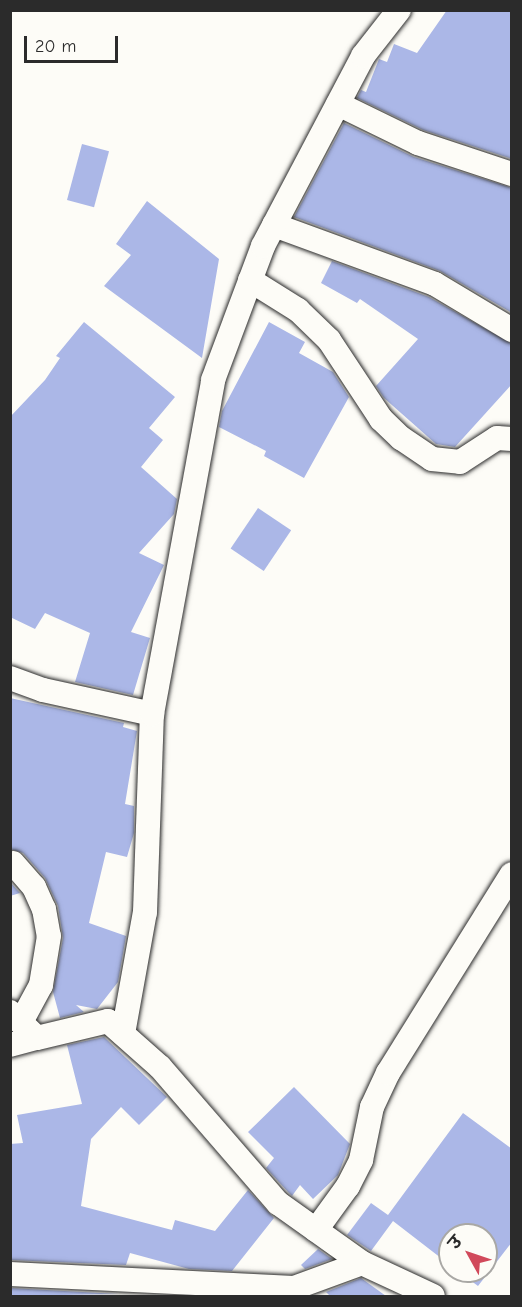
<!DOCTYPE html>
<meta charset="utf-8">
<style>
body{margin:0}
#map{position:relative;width:522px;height:1307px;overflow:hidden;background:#fdfcf7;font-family:"Comic Neue","Playpen Sans Deva",sans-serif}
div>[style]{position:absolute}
.building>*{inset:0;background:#abb7e7;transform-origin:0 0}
.roads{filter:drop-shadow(0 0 2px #2b2b2b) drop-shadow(0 0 2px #2b2b2b)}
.street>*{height:24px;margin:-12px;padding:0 12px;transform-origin:12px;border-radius:12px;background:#fdfcf7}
span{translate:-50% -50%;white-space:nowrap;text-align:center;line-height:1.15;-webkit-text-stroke:6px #fdfcf7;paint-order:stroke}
.frame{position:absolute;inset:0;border:12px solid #2b2b2b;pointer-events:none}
.north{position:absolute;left:438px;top:1223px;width:60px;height:60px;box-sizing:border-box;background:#fdfcf7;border:2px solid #a9a8a5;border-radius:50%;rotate:310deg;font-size:16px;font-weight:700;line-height:24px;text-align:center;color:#2b2b2b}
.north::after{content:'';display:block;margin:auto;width:21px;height:27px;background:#d1495b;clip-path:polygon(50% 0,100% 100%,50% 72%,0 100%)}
.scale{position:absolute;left:24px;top:36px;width:94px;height:27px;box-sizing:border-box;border:3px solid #2b2b2b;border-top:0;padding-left:8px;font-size:18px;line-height:21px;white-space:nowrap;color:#2b2b2b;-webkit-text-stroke:4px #fdfcf7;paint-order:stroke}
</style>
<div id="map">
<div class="building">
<i style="clip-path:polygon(447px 10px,512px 10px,512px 159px,423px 130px,357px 98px,361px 90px,366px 92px,379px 59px,387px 62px,394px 44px,417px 53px)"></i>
<i style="clip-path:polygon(344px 123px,414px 157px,512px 188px,512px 313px,440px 271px,294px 217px)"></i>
<i style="left:82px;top:144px;width:28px;height:58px;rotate:15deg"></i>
<i style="clip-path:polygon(147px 201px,219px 259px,202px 358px,104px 286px,131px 255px,116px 244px)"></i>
<i style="clip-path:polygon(332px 261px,429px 297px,512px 344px,512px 384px,455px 447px,436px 444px,384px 398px,376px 386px,418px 339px,360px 299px,357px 303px,321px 283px)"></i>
<i style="clip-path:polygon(84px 322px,175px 397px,149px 428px,163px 440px,141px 467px,177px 499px,174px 514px,139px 553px,164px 565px,131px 632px,150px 638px,133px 695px,75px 682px,90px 633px,45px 613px,35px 629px,10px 617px,10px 417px,45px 380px,60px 358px,56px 356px)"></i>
<i style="clip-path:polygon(269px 322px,305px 342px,299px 353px,333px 372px,349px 397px,304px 478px,264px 456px,266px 451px,219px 427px,222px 411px)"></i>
<i style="left:258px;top:508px;width:40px;height:49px;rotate:34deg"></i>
<i style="clip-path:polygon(10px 698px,124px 723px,123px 727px,137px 731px,125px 804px,134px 806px,134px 833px,127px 857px,106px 852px,89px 923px,126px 936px,118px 982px,97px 1009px,76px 1005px,84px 1012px,60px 1018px,53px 992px,63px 938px,58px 906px,45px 878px,23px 853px,10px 849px)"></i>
<i style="clip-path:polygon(10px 882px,20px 893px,10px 896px)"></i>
<i style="clip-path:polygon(104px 1037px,167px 1097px,139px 1125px,121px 1107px,91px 1139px,81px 1206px,172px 1230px,175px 1220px,215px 1231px,248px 1190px,274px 1218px,232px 1271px,189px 1269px,130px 1253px,126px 1265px,10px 1260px,10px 1144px,23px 1143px,17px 1115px,82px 1104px,67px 1045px)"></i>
<i style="clip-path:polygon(294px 1087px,350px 1144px,338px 1175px,313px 1199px,300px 1185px,292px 1196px,288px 1192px,266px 1168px,274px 1158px,248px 1132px)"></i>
<i style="clip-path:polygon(463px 1113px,512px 1149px,512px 1242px,478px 1286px,458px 1271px,486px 1271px,486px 1235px,450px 1235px,450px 1265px,393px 1221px,371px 1251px,347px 1235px,371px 1203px,388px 1215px)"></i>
<i style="clip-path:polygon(318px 1249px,332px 1259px,305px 1269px,301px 1265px)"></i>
<i style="clip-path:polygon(361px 1278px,386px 1296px,330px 1296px,326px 1292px)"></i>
<i style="clip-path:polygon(10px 1288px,119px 1294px,10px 1296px)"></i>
</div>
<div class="roads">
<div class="street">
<i style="left:338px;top:104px;width:89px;rotate:26deg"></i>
<i style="left:418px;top:143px;width:99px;rotate:18.3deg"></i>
<i style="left:274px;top:225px;width:171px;rotate:20.1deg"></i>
<i style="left:435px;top:284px;width:90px;rotate:30.9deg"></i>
<i style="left:250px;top:280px;width:57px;rotate:32deg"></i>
<i style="left:298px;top:310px;width:43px;rotate:44.1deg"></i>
<i style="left:329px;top:340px;width:95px;rotate:56.6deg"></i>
<i style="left:381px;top:419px;width:28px;rotate:44deg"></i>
<i style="left:401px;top:438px;width:37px;rotate:34deg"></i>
<i style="left:432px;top:459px;width:28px;rotate:6deg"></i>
<i style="left:460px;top:462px;width:44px;rotate:-33deg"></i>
<i style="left:497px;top:438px;width:15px;rotate:4deg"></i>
<i style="left:10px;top:678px;width:35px;rotate:20deg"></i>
<i style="left:43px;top:690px;width:112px;rotate:12.4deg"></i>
<i style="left:13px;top:863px;width:32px;rotate:49deg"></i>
<i style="left:34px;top:887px;width:24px;rotate:66deg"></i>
<i style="left:44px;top:909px;width:27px;rotate:80deg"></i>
<i style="left:49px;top:936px;width:50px;rotate:99.3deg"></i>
<i style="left:41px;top:985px;width:42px;rotate:118.4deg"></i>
<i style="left:10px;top:1012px;width:37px;rotate:44deg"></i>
<i style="left:37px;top:1038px;width:73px;rotate:-13.5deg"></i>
<i style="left:108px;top:1021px;width:69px;rotate:41.5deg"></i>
<i style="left:160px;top:1067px;width:180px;rotate:49.1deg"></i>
<i style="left:278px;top:1203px;width:103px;rotate:35.5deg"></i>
<i style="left:362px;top:1263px;width:78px;rotate:24.9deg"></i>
<i style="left:123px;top:1034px;width:124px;rotate:-79.8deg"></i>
<i style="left:145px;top:912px;width:198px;rotate:-88deg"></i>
<i style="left:152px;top:714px;width:340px;rotate:-79.6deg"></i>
<i style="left:213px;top:380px;width:143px;rotate:-69.5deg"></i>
<i style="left:263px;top:246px;width:215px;rotate:-62.2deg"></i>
<i style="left:363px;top:56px;width:58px;rotate:-52deg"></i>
<i style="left:10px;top:1045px;width:28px;rotate:-15deg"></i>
<i style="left:316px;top:1230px;width:54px;rotate:-54deg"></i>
<i style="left:348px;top:1186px;width:29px;rotate:-63deg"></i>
<i style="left:361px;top:1160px;width:54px;rotate:-78.3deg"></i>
<i style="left:372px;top:1107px;width:38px;rotate:-65deg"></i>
<i style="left:388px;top:1073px;width:234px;rotate:-58.1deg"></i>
<i style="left:10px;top:1274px;width:284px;rotate:2.8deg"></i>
<i style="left:294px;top:1288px;width:72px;rotate:-20.2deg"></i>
</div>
</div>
<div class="frame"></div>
<div class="north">उ</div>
<div class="scale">20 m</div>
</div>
